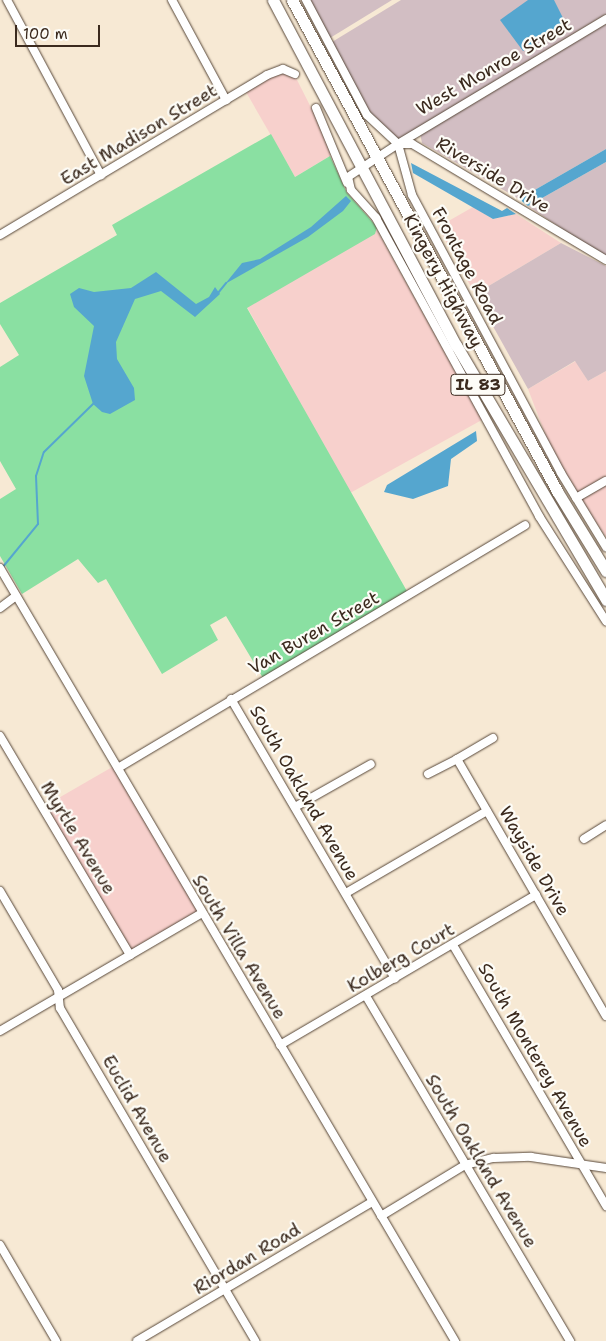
<!DOCTYPE html>
<style>
body{margin:0}
#map{position:relative;width:606px;height:1341px;overflow:hidden;background:#f7e9d4;font-family:"Shantell Sans",sans-serif}
div>[style]{position:absolute}
.built>*{inset:0;background:#f7d0cc;transform-origin:0 0}
.industrial>*{inset:0;background:#d2bec3}
.green>*{inset:0;background:#8ae0a2}
.water>*{inset:0;background:#55a6cf}
.stream>*{height:2px;margin:-1px;padding:0 1px;transform-origin:1px;border-radius:1px;background:#55a6cf}
.roads{filter:drop-shadow(0 0 1px #574739) drop-shadow(0 0 1px #574739)}
.minor>*{height:8px;margin:-4px;padding:0 4px;transform-origin:4px;border-radius:4px;background:#fff}
.highway>*{height:11px;margin:-5.5px;padding:0 5.5px;transform-origin:5.5px;border-radius:5.5px;background:#fff}
span{translate:-50% -50%;white-space:nowrap;text-align:center;line-height:1.15;-webkit-text-stroke:4.5px #fdfcf7;paint-order:stroke}
.shield-label span{padding:1px 4px;background:#fdfcf7;border:1px solid;border-radius:4px;-webkit-text-stroke-width:0}
.shield-label{font-size:16px;color:#3b2a1e;font-weight:700}
.street-label{font-size:18px;color:#3b2a1e}
.scale{position:absolute;left:15px;top:25px;width:85px;height:22px;box-sizing:border-box;border:2px solid #3b2a1e;border-top:0;padding-left:6px;font-size:15px;line-height:18px;white-space:nowrap;color:#3b2a1e;-webkit-text-stroke:4px #fdfcf7;paint-order:stroke}
</style>
<div id="map">
<div class="built">
<i style="clip-path:polygon(280px 72px,295px 76px,330px 145px,330px 156px,295px 177px,246px 92px)"></i>
<i style="clip-path:polygon(473px 207px,493px 219px,516px 214px,561px 243px,475px 294px,438px 227px)"></i>
<i style="left:377px;top:230px;width:217px;height:151px;rotate:61deg"></i>
<i style="clip-path:polygon(576px 361px,588px 381px,606px 371px,606px 478px,577px 496px,549px 444px,528px 389px)"></i>
<i style="clip-path:polygon(606px 483px,606px 537px,580px 499px)"></i>
<i style="left:114px;top:766px;width:170px;height:81px;rotate:60deg"></i>
</div>
<div class="industrial">
<i style="clip-path:polygon(309px 0,392px 0,330px 38px)"></i>
<i style="clip-path:polygon(401px 0,606px 0,606px 14px,398px 140px,368px 113px,332px 42px)"></i>
<i style="clip-path:polygon(606px 24px,606px 149px,519px 199px,422px 143px,420px 133px)"></i>
<i style="clip-path:polygon(606px 162px,606px 258px,528px 206px)"></i>
<i style="clip-path:polygon(561px 243px,606px 266px,606px 371px,588px 381px,575px 361px,528px 389px,475px 294px)"></i>
</div>
<div class="green">
<i style="clip-path:polygon(271px 134px,295px 177px,330px 156px,347px 193px,377px 227px,375px 234px,247px 308px,408px 593px,263px 678px,226px 616px,210px 625px,218px 640px,162px 674px,106px 579px,98px 583px,78px 559px,22px 594px,0 556px,0 499px,16px 489px,0 461px,0 367px,19px 355px,0 324px,0 303px,117px 235px,112px 225px)"></i>
</div>
<div class="water">
<i style="clip-path:polygon(528px 0,554px 0,566px 24px,523px 51px,500px 20px)"></i>
<i style="clip-path:polygon(606px 149px,606px 162px,528px 206px,519px 199px)"></i>
<i style="clip-path:polygon(411px 163px,502px 211px,507px 208px,516px 214px,493px 219px,413px 173px)"></i>
<i style="clip-path:polygon(346px 196px,351px 201px,343px 211px,308px 237px,225px 284px,242px 263px,260px 259px,311px 227px)"></i>
<i style="clip-path:polygon(156px 272px,196px 304px,209px 297px,215px 287px,220px 294px,195px 317px,161px 291px,135px 299px,116px 342px,117px 359px,134px 388px,135px 400px,110px 414px,102px 412px,93px 404px,84px 376px,94px 326px,74px 307px,70px 294px,79px 288px,94px 292px,131px 288px)"></i>
<i style="clip-path:polygon(476px 431px,477px 441px,451px 459px,448px 486px,413px 499px,384px 492px,387px 485px)"></i>
</div>
<div class="stream">
<i style="left:218px;top:293px;width:13px;rotate:-51deg"></i>
<i style="left:2px;top:568px;width:57px;rotate:-50.7deg"></i>
<i style="left:38px;top:524px;width:48px;rotate:-92.4deg"></i>
<i style="left:36px;top:476px;width:25px;rotate:-72deg"></i>
<i style="left:44px;top:452px;width:70px;rotate:-44.4deg"></i>
</div>
<div class="roads">
<div class="minor">
<i style="left:7px;top:0;width:199px;rotate:61.8deg"></i>
<i style="left:172px;top:0;width:114px;rotate:61.6deg"></i>
<i style="left:306px;top:0;width:130px;rotate:62.1deg"></i>
<i style="left:367px;top:115px;width:42px;rotate:43.1deg"></i>
<i style="left:398px;top:144px;width:53px;rotate:74.6deg"></i>
<i style="left:412px;top:195px;width:315px;rotate:61.8deg"></i>
<i style="left:561px;top:473px;width:87px;rotate:58.7deg"></i>
<i style="left:316px;top:108px;width:81px;rotate:67.5deg"></i>
<i style="left:398px;top:144px;width:243px;rotate:-31deg"></i>
<i style="left:0;top:235px;width:311px;rotate:-30.9deg"></i>
<i style="left:267px;top:75px;width:17px;rotate:-21deg"></i>
<i style="left:283px;top:69px;width:13px;rotate:23deg"></i>
<i style="left:606px;top:260px;width:226px;rotate:-149.1deg"></i>
<i style="left:412px;top:144px;width:14px;rotate:180deg"></i>
<i style="left:398px;top:144px;width:60px;rotate:146.6deg"></i>
<i style="left:348px;top:177px;width:13px;rotate:77deg"></i>
<i style="left:351px;top:190px;width:38px;rotate:48deg"></i>
<i style="left:376px;top:218px;width:340px;rotate:61.3deg"></i>
<i style="left:539px;top:516px;width:125px;rotate:57.5deg"></i>
<i style="left:576px;top:498px;width:34px;rotate:-30deg"></i>
<i style="left:0;top:568px;width:897px;rotate:59.52deg"></i>
<i style="left:0;top:608px;width:20px;rotate:-37deg"></i>
<i style="left:231px;top:699px;width:324px;rotate:59.6deg"></i>
<i style="left:0;top:736px;width:255px;rotate:59.3deg"></i>
<i style="left:493px;top:738px;width:42px;rotate:149.7deg"></i>
<i style="left:457px;top:759px;width:297px;rotate:59.9deg"></i>
<i style="left:118px;top:768px;width:474px;rotate:-30.8deg"></i>
<i style="left:428px;top:774px;width:33px;rotate:-27deg"></i>
<i style="left:295px;top:807px;width:87px;rotate:-29.5deg"></i>
<i style="left:584px;top:839px;width:26px;rotate:-32deg"></i>
<i style="left:0;top:891px;width:115px;rotate:59.6deg"></i>
<i style="left:58px;top:990px;width:18px;rotate:84deg"></i>
<i style="left:60px;top:1008px;width:386px;rotate:59.6deg"></i>
<i style="left:346px;top:893px;width:163px;rotate:-30.2deg"></i>
<i style="left:453px;top:945px;width:303px;rotate:59.6deg"></i>
<i style="left:366px;top:996px;width:401px;rotate:59.4deg"></i>
<i style="left:0;top:1031px;width:234px;rotate:-30.3deg"></i>
<i style="left:280px;top:1045px;width:297px;rotate:-30.4deg"></i>
<i style="left:381px;top:1216px;width:98px;rotate:-31.3deg"></i>
<i style="left:465px;top:1165px;width:30px;rotate:-14deg"></i>
<i style="left:494px;top:1158px;width:37px;rotate:-2deg"></i>
<i style="left:531px;top:1157px;width:76px;rotate:8.3deg"></i>
<i style="left:0;top:1245px;width:111px;rotate:59.7deg"></i>
<i style="left:137px;top:1341px;width:273px;rotate:-30.6deg"></i>
</div>
<div class="highway">
<i style="left:273px;top:0;width:391px;rotate:62.1deg"></i>
<i style="left:456px;top:345px;width:296px;rotate:59.5deg"></i>
<i style="left:292px;top:0;width:558px;rotate:61.64deg"></i>
<i style="left:557px;top:491px;width:94px;rotate:58.5deg"></i>
</div>
</div>
<div class="shield-label">
<span style="left:478px;top:385px">IL 83</span>
</div>
<div class="street-label">
<span style="left:494px;top:67px;rotate:-30deg">West Monroe Street</span>
<span style="left:139px;top:135px;rotate:-31deg">East Madison Street</span>
<span style="left:493px;top:175px;rotate:31deg">Riverside Drive</span>
<span style="left:467px;top:266px;rotate:62deg">Frontage Road</span>
<span style="left:443px;top:281px;rotate:62deg">Kingery Highway</span>
<span style="left:314px;top:633px;rotate:-30deg">Van Buren Street</span>
<span style="left:304px;top:793px;rotate:60deg">South Oakland Avenue</span>
<span style="left:78px;top:838px;rotate:59deg">Myrtle Avenue</span>
<span style="left:534px;top:861px;rotate:60deg">Wayside Drive</span>
<span style="left:239px;top:947px;rotate:59deg">South Villa Avenue</span>
<span style="left:401px;top:958px;rotate:-30deg">Kolberg Court</span>
<span style="left:535px;top:1055px;rotate:60deg">South Monterey Avenue</span>
<span style="left:137px;top:1109px;rotate:60deg">Euclid Avenue</span>
<span style="left:481px;top:1161px;rotate:59deg">South Oakland Avenue</span>
<span style="left:247px;top:1259px;rotate:-31deg">Riordan Road</span>
</div>
<div class="scale">100 m</div>
</div>
